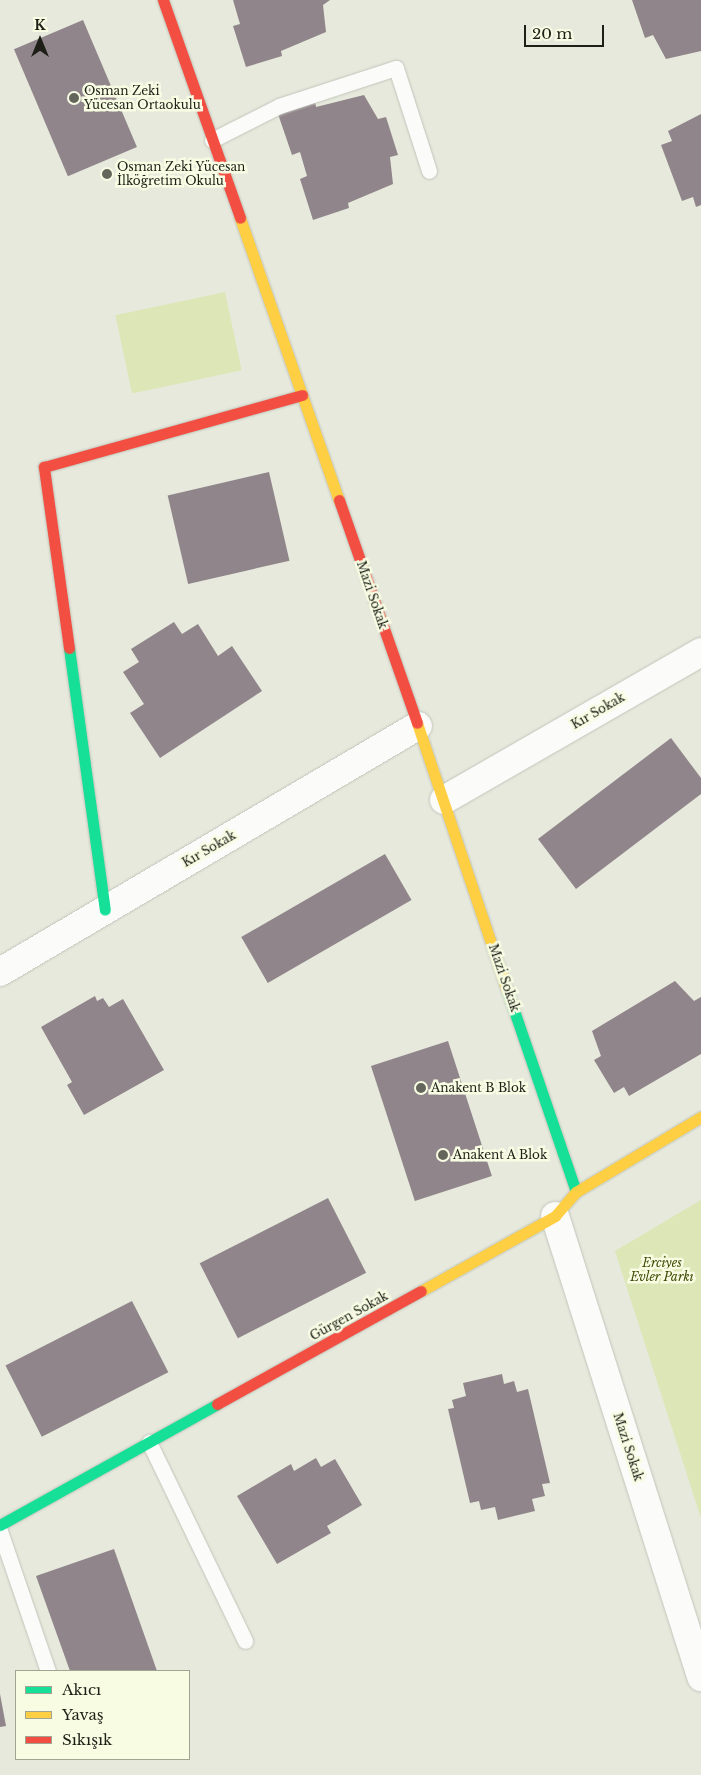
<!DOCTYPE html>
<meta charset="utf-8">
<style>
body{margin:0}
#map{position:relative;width:701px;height:1775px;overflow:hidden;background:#e6e9dc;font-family:"Libre Baskerville",serif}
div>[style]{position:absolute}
.green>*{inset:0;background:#dde6b6;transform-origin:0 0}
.building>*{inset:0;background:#90858a;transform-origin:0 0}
.roads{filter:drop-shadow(0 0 1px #c2c5ba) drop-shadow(0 0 1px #c2c5ba)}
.lane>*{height:15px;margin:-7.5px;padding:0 7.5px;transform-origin:7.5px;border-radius:7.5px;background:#fbfcfa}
.street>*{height:28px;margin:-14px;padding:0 14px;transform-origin:14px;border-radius:14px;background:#fbfcfa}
.fast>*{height:11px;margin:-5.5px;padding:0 5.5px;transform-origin:5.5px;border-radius:5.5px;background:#16e098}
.slow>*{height:11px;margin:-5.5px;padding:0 5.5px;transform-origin:5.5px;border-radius:5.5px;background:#ffcf43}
.jam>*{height:11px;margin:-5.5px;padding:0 5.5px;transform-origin:5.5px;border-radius:5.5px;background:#f24e42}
.dots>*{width:14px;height:14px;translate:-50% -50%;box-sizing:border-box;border:2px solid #f7fce3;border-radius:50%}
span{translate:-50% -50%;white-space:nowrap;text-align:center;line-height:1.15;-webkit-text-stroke:5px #f7fce3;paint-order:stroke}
.poi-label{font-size:12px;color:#1e2017}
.left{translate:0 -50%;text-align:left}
.street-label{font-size:12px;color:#1e2017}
.park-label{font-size:12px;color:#414a05;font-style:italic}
.legend{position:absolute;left:15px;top:1670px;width:175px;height:90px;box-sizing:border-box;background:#f7fce3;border:1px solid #a0a491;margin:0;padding:6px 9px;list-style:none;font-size:15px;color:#1e2017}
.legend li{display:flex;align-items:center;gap:10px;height:25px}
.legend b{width:25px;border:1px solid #a0a491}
.north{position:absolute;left:15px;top:15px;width:50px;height:50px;-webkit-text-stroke:4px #f7fce3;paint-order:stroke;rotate:0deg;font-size:14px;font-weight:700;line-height:20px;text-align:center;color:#1e2017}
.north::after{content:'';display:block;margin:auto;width:18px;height:22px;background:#1e2017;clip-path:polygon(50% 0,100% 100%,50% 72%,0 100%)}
.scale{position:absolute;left:524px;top:25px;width:80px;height:22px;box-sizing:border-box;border:2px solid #1e2017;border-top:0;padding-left:6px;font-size:15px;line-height:18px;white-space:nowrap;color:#1e2017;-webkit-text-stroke:4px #f7fce3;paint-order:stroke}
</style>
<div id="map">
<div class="green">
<i style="left:225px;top:292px;width:80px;height:112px;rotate:78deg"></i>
<i style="clip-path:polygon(701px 1200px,701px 1518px,615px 1251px)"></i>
</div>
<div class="building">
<i style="clip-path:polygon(233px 0,330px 0,323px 5px,326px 32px,281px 51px,282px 56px,246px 67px,233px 26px,240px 24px)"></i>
<i style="clip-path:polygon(632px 0,701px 0,701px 51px,666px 59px,653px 35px,645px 38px)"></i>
<i style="left:83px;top:20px;width:138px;height:75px;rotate:67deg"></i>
<i style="clip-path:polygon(364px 95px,378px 119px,386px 117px,398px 155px,390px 157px,393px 184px,348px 203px,349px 208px,313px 220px,300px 179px,307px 176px,300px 152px,292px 155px,278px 114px,315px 102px,316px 107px)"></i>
<i style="clip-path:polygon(701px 114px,701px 205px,696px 207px,693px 197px,682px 201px,661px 145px,672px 141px,668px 131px)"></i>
<i style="left:269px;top:472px;width:91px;height:104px;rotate:77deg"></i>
<i style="clip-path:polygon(174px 622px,182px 634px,198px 624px,218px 656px,232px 646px,262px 691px,160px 758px,130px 713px,144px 704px,123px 672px,139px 662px,131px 649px)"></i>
<i style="clip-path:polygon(671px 738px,701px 778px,701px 794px,576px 889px,538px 839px)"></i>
<i style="left:385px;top:854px;width:53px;height:166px;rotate:60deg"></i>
<i style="clip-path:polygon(675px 981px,694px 1001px,701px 997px,701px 1054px,629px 1096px,624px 1087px,614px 1093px,594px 1060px,601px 1056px,592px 1031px)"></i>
<i style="clip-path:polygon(95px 996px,97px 1001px,103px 998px,109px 1007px,123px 999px,164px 1070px,84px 1115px,67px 1085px,72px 1082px,41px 1027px)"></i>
<i style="left:448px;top:1041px;width:142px;height:81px;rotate:72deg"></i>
<i style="left:328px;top:1198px;width:84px;height:144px;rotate:63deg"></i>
<i style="left:132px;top:1301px;width:80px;height:142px;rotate:63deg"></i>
<i style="clip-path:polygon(502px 1374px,504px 1384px,514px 1381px,517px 1392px,528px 1389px,550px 1483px,542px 1484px,545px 1496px,532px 1499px,535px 1511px,498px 1520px,495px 1507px,481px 1510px,479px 1501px,470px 1503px,448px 1409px,454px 1408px,452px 1400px,466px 1396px,463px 1383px)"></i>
<i style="clip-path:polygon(316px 1458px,321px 1467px,335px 1459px,362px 1505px,327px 1526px,331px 1533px,277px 1564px,237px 1496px,291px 1464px,294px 1471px)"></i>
<i style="clip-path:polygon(114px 1549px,157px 1671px,70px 1671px,36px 1576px)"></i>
<i style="clip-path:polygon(0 1694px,6px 1726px,0 1727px)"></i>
</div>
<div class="roads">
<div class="lane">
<i style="left:212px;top:140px;width:75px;rotate:-26.9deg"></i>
<i style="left:279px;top:106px;width:123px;rotate:-18deg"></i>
<i style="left:396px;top:68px;width:108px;rotate:72.2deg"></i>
<i style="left:149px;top:1442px;width:221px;rotate:64.2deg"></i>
<i style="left:0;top:1531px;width:148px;rotate:71.1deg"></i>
</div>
<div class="street">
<i style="left:444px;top:800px;width:297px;rotate:-29.9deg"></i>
<i style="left:0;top:972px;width:485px;rotate:-30.5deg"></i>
<i style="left:555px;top:1216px;width:484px;rotate:72.4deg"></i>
</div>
<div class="fast">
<i style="left:69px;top:648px;width:264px;rotate:82.2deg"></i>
<i style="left:507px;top:990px;width:213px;rotate:71.1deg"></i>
<i style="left:0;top:1525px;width:248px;rotate:-29.1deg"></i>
</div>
<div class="slow">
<i style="left:240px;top:218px;width:299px;rotate:70.7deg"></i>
<i style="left:417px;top:723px;width:282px;rotate:71.4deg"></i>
<i style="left:421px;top:1291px;width:154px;rotate:-29.2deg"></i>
<i style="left:555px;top:1216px;width:32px;rotate:-49deg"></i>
<i style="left:576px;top:1192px;width:146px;rotate:-31deg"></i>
</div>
<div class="jam">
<i style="left:163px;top:0;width:231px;rotate:70.5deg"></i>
<i style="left:339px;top:500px;width:236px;rotate:70.7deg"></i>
<i style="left:69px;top:648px;width:183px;rotate:-97.9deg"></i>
<i style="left:44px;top:467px;width:268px;rotate:-15.6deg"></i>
<i style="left:217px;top:1404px;width:233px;rotate:-29deg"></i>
</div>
</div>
<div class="dots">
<i style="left:74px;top:98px;background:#64665c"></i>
<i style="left:107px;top:174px;background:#64665c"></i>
<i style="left:421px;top:1088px;background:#64665c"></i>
<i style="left:443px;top:1155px;background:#64665c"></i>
</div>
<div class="poi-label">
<span class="left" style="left:84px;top:98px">Osman Zeki<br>Yücesan Ortaokulu</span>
<span class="left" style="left:117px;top:174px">Osman Zeki Yücesan<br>İlköğretim Okulu</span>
<span class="left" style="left:431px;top:1088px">Anakent B Blok</span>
<span class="left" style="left:453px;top:1155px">Anakent A Blok</span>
</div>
<div class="street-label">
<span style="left:372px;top:595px;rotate:71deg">Mazi Sokak</span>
<span style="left:598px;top:711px;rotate:-30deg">Kır Sokak</span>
<span style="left:209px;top:849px;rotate:-30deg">Kır Sokak</span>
<span style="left:504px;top:978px;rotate:71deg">Mazi Sokak</span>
<span style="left:349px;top:1316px;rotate:-29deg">Gürgen Sokak</span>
<span style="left:628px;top:1447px;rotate:72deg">Mazi Sokak</span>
</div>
<div class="park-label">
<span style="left:662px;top:1270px">Erciyes<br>Evler Parkı</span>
</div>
<ul class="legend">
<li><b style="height:6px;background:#16e098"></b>Akıcı</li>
<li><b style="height:6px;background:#ffcf43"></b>Yavaş</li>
<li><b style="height:6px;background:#f24e42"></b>Sıkışık</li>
</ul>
<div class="north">K</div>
<div class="scale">20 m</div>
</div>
